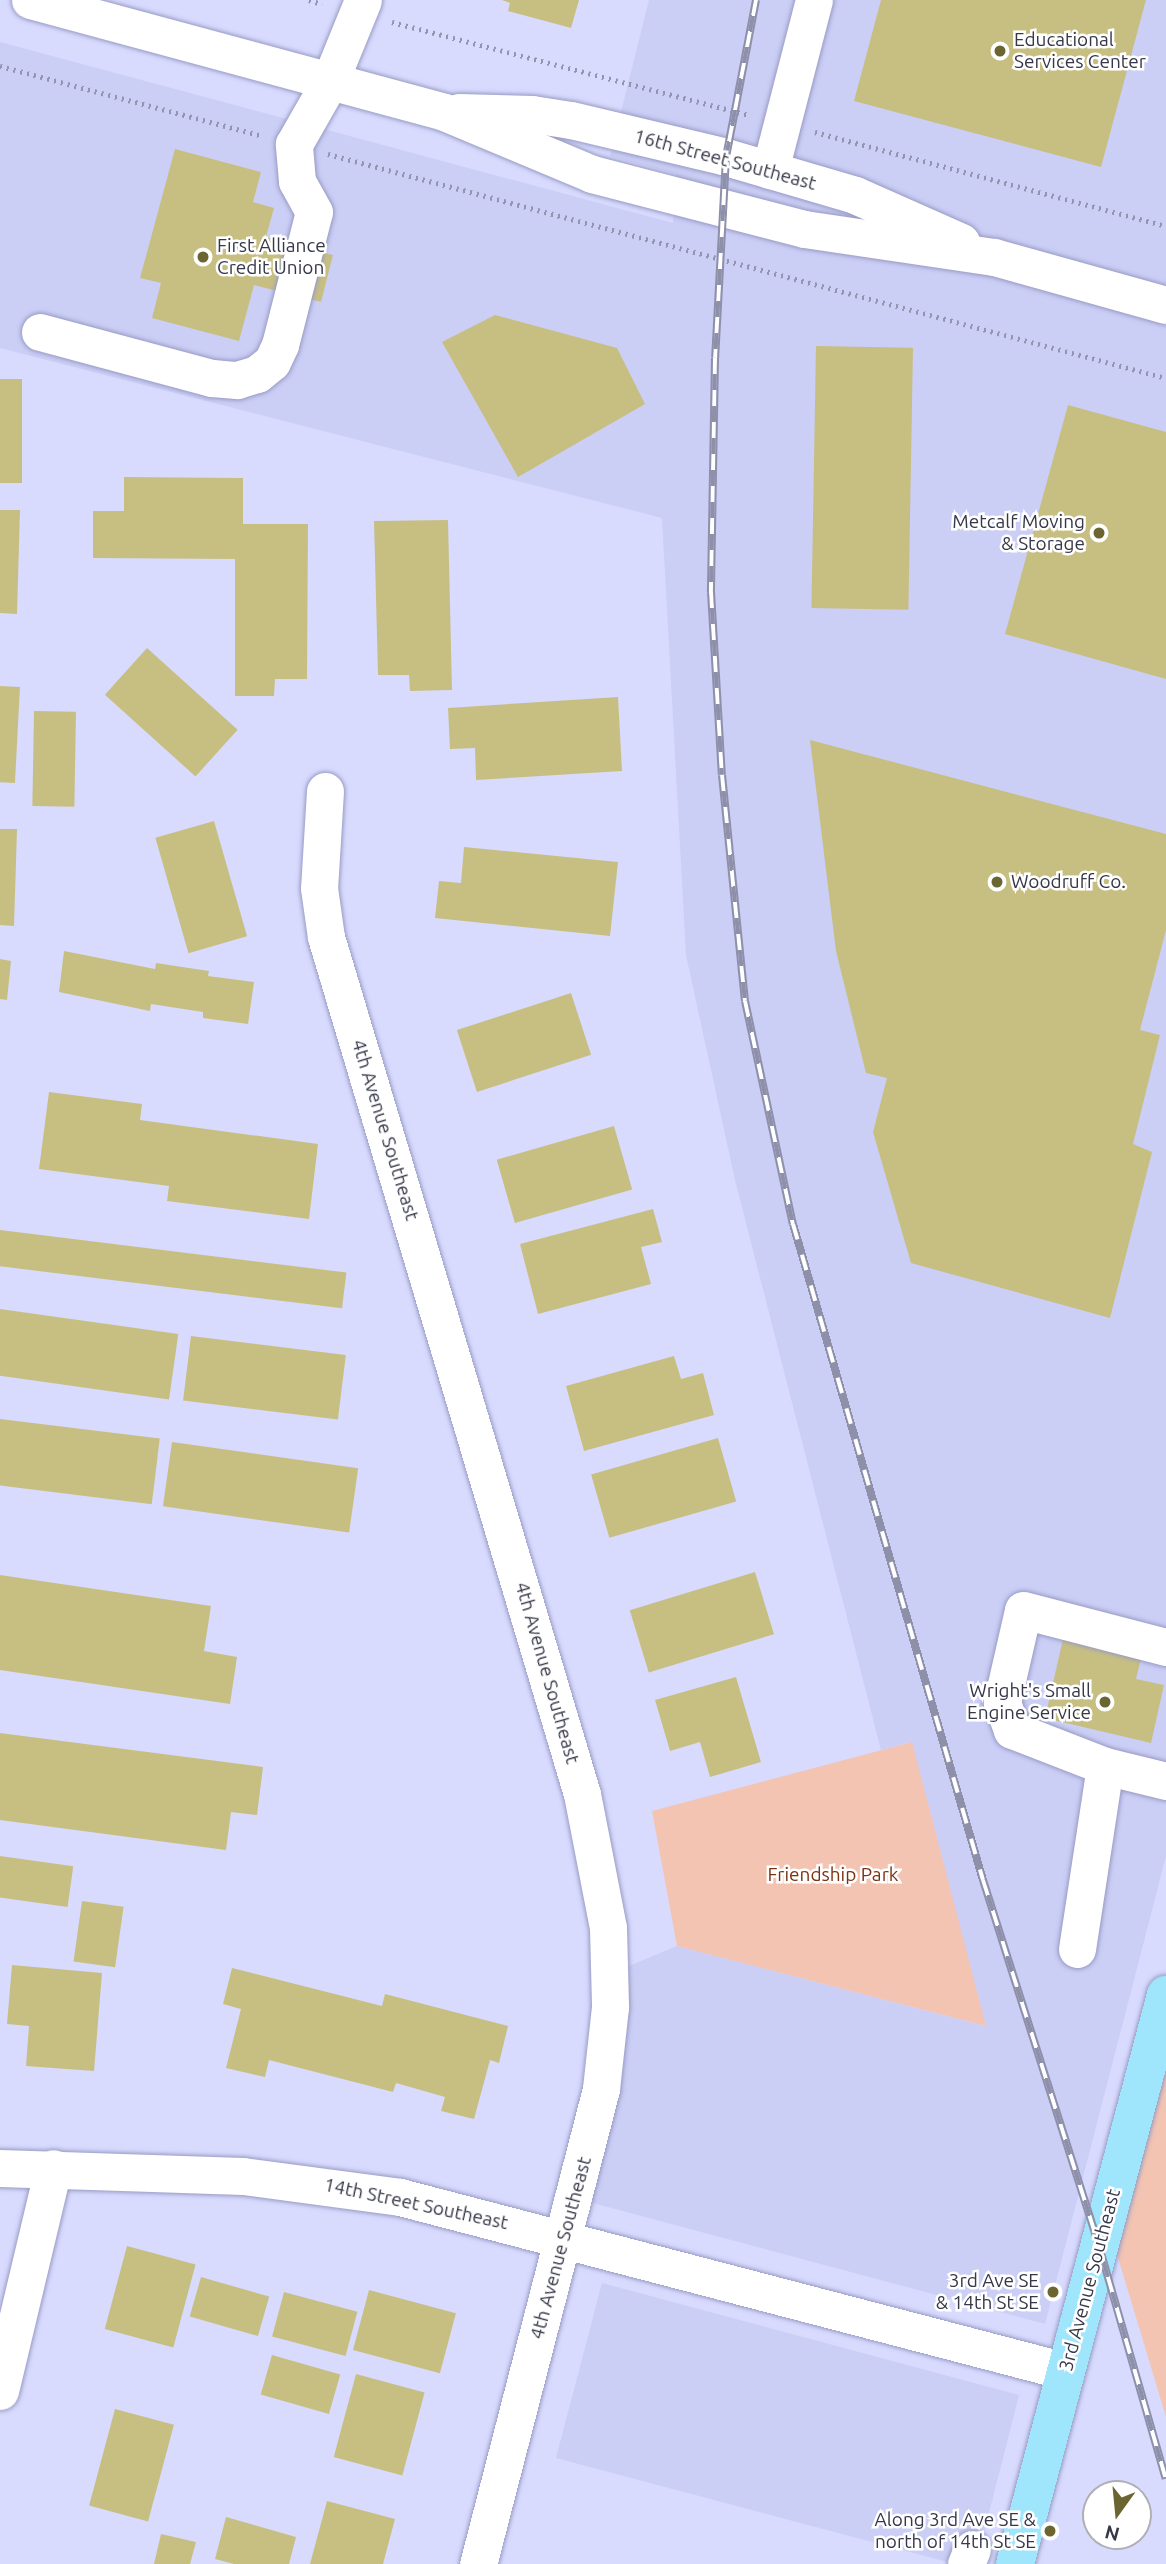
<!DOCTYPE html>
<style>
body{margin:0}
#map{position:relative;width:1166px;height:2564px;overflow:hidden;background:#d8dbfe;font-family:Ubuntu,sans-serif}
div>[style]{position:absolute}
.built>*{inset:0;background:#cbcef5}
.green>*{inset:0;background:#f3c4b2}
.building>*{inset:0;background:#c7bf82;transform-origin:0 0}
.path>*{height:4.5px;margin-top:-2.25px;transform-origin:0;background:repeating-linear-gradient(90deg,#9395b0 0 2px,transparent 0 7px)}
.roads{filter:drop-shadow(0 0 2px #989bc4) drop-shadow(0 0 2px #989bc4)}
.minor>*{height:37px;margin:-18.5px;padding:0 18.5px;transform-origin:18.5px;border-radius:18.5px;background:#fff}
.major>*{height:38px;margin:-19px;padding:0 19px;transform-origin:19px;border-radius:19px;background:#9fe5fb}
.rail>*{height:8px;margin-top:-4px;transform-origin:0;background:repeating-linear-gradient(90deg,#fff 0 16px,#8e90aa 0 32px);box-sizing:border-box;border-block:2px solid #8e90aa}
.dots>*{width:19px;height:19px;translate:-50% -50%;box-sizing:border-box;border:4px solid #fff;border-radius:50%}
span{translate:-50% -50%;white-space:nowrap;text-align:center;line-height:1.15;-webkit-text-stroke:5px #fff;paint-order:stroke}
.poi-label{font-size:19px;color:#363748}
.left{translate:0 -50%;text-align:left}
.right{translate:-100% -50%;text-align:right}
.street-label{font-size:19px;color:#363748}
.park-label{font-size:19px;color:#7b3211}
.north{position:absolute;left:1082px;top:2480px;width:70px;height:70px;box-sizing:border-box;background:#fff;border:2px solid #afafb6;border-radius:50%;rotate:195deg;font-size:19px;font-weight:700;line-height:28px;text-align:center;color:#363748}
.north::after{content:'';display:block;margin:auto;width:24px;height:32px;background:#6b6532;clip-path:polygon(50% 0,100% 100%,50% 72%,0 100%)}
</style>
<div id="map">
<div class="built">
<i style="clip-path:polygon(649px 0,1166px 0,1166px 1856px,1045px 2324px,574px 2198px,610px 1974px,677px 1946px,985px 2026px,911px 1742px,881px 1750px,735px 1180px,686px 955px,662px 518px,0 348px,0 42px,673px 223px,676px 174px,610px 156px)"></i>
<i style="clip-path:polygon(602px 2283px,1019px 2395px,976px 2564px,955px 2564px,556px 2458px)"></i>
</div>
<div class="green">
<i style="clip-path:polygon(912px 1742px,986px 2026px,677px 1946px,652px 1811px)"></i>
<i style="clip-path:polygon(1166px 2064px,1166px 2417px,1116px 2251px)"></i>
</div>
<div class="building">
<i style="clip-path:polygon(502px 0,579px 0,571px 28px,508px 11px,510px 3px)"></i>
<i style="clip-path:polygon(881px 0,1146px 0,1101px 167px,854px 101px)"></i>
<i style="clip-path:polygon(175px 149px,261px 172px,253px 202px,274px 208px,266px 237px,333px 255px,321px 302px,254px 285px,239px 341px,152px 318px,161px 283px,140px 278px)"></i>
<i style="clip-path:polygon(495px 315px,617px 348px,645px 404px,518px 477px,442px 342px)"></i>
<i style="left:816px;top:346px;width:97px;height:262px;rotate:1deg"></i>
<i style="left:0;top:379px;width:22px;height:104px"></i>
<i style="clip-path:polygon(1068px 405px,1166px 432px,1166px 679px,1005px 634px)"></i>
<i style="clip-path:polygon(124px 477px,243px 478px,243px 524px,308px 524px,307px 679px,275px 679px,274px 696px,235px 696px,235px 559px,93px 558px,93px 511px,124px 511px)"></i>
<i style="clip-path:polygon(0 510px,20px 510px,17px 614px,0 613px)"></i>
<i style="clip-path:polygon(448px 520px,452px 690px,410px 691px,409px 675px,378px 675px,374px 521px)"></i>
<i style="left:147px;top:648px;width:122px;height:63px;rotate:42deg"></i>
<i style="left:0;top:686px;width:20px;height:96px;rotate:3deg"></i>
<i style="clip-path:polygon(618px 697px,622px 771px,476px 780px,475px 748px,450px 749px,448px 708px)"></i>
<i style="left:34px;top:711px;width:42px;height:95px;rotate:1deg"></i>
<i style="clip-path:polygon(810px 740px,1166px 834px,1166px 930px,1140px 1030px,1160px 1035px,1133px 1144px,1152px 1152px,1110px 1318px,911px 1263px,873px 1132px,887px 1078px,866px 1073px,836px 951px)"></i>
<i style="left:214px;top:821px;width:120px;height:61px;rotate:74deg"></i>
<i style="clip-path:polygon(0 829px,17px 829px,14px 926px,0 925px)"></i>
<i style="clip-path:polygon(464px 847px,618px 862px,610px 936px,435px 918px,439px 881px,461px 883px)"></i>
<i style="clip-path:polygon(64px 951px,155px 969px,156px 963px,209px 971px,208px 976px,254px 982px,248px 1024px,203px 1018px,203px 1012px,151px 1004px,150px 1011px,59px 992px)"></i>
<i style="clip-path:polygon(0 959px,11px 961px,7px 1000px,0 999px)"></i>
<i style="left:571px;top:993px;width:65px;height:120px;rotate:72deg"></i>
<i style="clip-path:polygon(49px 1092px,142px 1104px,140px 1120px,318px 1144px,309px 1219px,167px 1201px,169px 1186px,39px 1169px)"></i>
<i style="left:614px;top:1126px;width:66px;height:122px;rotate:74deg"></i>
<i style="clip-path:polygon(653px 1209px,662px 1242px,641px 1247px,651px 1284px,538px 1314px,520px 1244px)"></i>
<i style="left:0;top:1230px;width:349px;height:36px;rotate:7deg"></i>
<i style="left:0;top:1309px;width:180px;height:66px;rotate:8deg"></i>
<i style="left:191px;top:1336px;width:156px;height:65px;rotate:7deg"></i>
<i style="clip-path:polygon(674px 1356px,681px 1379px,703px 1373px,714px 1415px,584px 1451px,566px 1386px)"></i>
<i style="left:0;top:1419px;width:161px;height:66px;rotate:7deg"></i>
<i style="left:718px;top:1438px;width:66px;height:132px;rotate:74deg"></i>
<i style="left:172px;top:1442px;width:188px;height:65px;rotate:8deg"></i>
<i style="left:755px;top:1572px;width:65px;height:131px;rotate:73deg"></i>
<i style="clip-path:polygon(0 1575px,211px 1606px,204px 1651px,237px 1657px,230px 1704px,0 1670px)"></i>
<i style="clip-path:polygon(1063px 1639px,1141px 1658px,1136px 1679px,1164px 1685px,1151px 1743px,1045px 1718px)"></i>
<i style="clip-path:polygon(736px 1677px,761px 1762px,710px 1777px,700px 1742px,670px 1751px,655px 1700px)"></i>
<i style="clip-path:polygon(0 1733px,263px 1767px,257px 1815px,231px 1812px,226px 1850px,0 1820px)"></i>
<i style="left:0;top:1856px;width:74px;height:41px;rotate:8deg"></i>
<i style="left:82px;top:1901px;width:42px;height:61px;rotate:8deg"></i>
<i style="clip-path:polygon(12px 1965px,102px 1973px,94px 2071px,26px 2066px,29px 2026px,7px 2024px)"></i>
<i style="clip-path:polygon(232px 1968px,382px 2006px,385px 1994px,508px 2026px,499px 2063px,490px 2060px,474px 2119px,441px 2111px,445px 2097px,396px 2083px,393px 2092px,269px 2060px,265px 2077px,226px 2068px,241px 2009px,223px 2004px)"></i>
<i style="left:127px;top:2246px;width:71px;height:86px;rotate:15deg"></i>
<i style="left:201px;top:2277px;width:71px;height:41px;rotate:16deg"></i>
<i style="left:369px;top:2290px;width:90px;height:62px;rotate:15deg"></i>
<i style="left:284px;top:2292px;width:76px;height:46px;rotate:15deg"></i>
<i style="left:272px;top:2355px;width:71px;height:41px;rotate:16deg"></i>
<i style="left:356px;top:2374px;width:71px;height:86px;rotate:15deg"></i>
<i style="left:115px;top:2409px;width:61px;height:100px;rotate:15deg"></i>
<i style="clip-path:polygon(327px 2501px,395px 2519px,383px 2564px,310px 2564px)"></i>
<i style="clip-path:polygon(226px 2517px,296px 2537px,289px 2564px,234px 2564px,215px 2559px)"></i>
<i style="clip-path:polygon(161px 2534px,196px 2542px,190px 2564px,154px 2564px)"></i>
</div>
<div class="path">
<i style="left:309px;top:0;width:14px;rotate:17deg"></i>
<i style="left:392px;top:22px;width:369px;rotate:14.6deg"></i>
<i style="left:0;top:66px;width:272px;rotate:14.9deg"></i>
<i style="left:815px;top:132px;width:363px;rotate:15deg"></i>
<i style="left:328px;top:154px;width:867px;rotate:14.97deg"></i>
</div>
<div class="roads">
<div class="minor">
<i style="left:30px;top:0;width:429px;rotate:15.1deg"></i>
<i style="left:444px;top:112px;width:160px;rotate:22.7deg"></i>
<i style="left:592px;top:174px;width:219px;rotate:14.5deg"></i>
<i style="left:804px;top:229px;width:192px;rotate:8.4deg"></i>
<i style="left:994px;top:257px;width:179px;rotate:15.6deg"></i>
<i style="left:459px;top:112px;width:73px;rotate:1.6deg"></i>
<i style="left:532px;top:114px;width:39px;rotate:9deg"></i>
<i style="left:571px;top:120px;width:159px;rotate:13.4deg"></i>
<i style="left:726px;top:157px;width:134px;rotate:16.4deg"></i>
<i style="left:855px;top:195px;width:116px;rotate:23.9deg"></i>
<i style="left:770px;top:170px;width:176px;rotate:-75.5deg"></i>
<i style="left:40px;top:332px;width:178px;rotate:15deg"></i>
<i style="left:212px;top:378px;width:25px;rotate:5deg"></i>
<i style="left:237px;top:380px;width:21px;rotate:-17deg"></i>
<i style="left:257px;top:374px;width:19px;rotate:-39deg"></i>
<i style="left:272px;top:362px;width:19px;rotate:-65deg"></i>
<i style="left:280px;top:345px;width:137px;rotate:-75.7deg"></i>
<i style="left:314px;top:212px;width:35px;rotate:-119deg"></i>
<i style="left:297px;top:181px;width:37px;rotate:-95deg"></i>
<i style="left:294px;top:144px;width:73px;rotate:-60.3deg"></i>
<i style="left:330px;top:81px;width:87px;rotate:-67.8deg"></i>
<i style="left:325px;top:791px;width:97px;rotate:93.5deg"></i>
<i style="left:319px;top:888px;width:49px;rotate:81.9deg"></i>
<i style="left:326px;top:937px;width:894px;rotate:73.37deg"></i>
<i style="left:582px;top:1794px;width:136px;rotate:79deg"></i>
<i style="left:608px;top:1928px;width:79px;rotate:88.5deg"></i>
<i style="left:610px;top:2007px;width:82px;rotate:96.3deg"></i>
<i style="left:601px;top:2089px;width:491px;rotate:104.5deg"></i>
<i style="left:1105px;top:1766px;width:100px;rotate:-158.8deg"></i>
<i style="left:1012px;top:1730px;width:30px;rotate:-110deg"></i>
<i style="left:1002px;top:1702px;width:94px;rotate:-77.1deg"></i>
<i style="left:1023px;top:1610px;width:148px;rotate:14.5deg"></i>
<i style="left:1077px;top:1949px;width:185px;rotate:-81.3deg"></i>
<i style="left:1105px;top:1766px;width:63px;rotate:13.8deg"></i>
<i style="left:0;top:2168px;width:243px;rotate:1.9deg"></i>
<i style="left:243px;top:2176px;width:158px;rotate:7.6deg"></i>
<i style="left:400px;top:2197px;width:687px;rotate:14.66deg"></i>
<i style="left:0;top:2391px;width:229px;rotate:-76.6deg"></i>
<i style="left:966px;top:2564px;width:16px;rotate:-68deg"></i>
</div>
<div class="major">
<i style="left:1015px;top:2564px;width:589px;rotate:-75.14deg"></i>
</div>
</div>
<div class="rail">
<i style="left:756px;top:0;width:160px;rotate:100.8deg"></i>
<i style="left:726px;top:157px;width:201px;rotate:93.1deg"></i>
<i style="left:715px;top:358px;width:234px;rotate:91deg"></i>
<i style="left:711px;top:592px;width:183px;rotate:86.6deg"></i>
<i style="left:722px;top:775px;width:227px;rotate:84.2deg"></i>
<i style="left:745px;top:1001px;width:228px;rotate:77.9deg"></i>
<i style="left:793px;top:1224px;width:683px;rotate:73.85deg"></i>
<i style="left:983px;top:1880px;width:384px;rotate:72.4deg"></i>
<i style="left:1099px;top:2246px;width:242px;rotate:74deg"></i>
</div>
<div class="dots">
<i style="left:1000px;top:51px;background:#6b6532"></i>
<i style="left:203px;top:257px;background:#6b6532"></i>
<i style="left:1099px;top:533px;background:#6b6532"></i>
<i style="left:997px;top:882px;background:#6b6532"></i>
<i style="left:1105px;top:1702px;background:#6b6532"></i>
<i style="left:1053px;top:2292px;background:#6b6532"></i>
<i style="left:1050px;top:2531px;background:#6b6532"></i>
</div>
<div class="poi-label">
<span class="left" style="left:1014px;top:51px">Educational<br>Services Center</span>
<span class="left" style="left:217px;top:257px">First Alliance<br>Credit Union</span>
<span class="right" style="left:1085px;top:533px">Metcalf Moving<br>&amp; Storage</span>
<span class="left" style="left:1011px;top:882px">Woodruff Co.</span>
<span class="right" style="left:1091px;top:1702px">Wright's Small<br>Engine Service</span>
<span class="right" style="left:1039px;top:2292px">3rd Ave SE<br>&amp; 14th St SE</span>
<span class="right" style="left:1036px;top:2531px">Along 3rd Ave SE &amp;<br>north of 14th St SE</span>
</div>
<div class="street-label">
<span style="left:725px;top:160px;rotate:15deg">16th Street Southeast</span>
<span style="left:385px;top:1130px;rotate:73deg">4th Avenue Southeast</span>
<span style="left:547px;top:1673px;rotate:74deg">4th Avenue Southeast</span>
<span style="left:416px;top:2204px;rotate:12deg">14th Street Southeast</span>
<span style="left:561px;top:2248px;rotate:-75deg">4th Avenue Southeast</span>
<span style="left:1090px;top:2280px;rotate:-75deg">3rd Avenue Southeast</span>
</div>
<div class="park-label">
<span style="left:833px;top:1875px">Friendship Park</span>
</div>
<div class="north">N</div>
</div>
